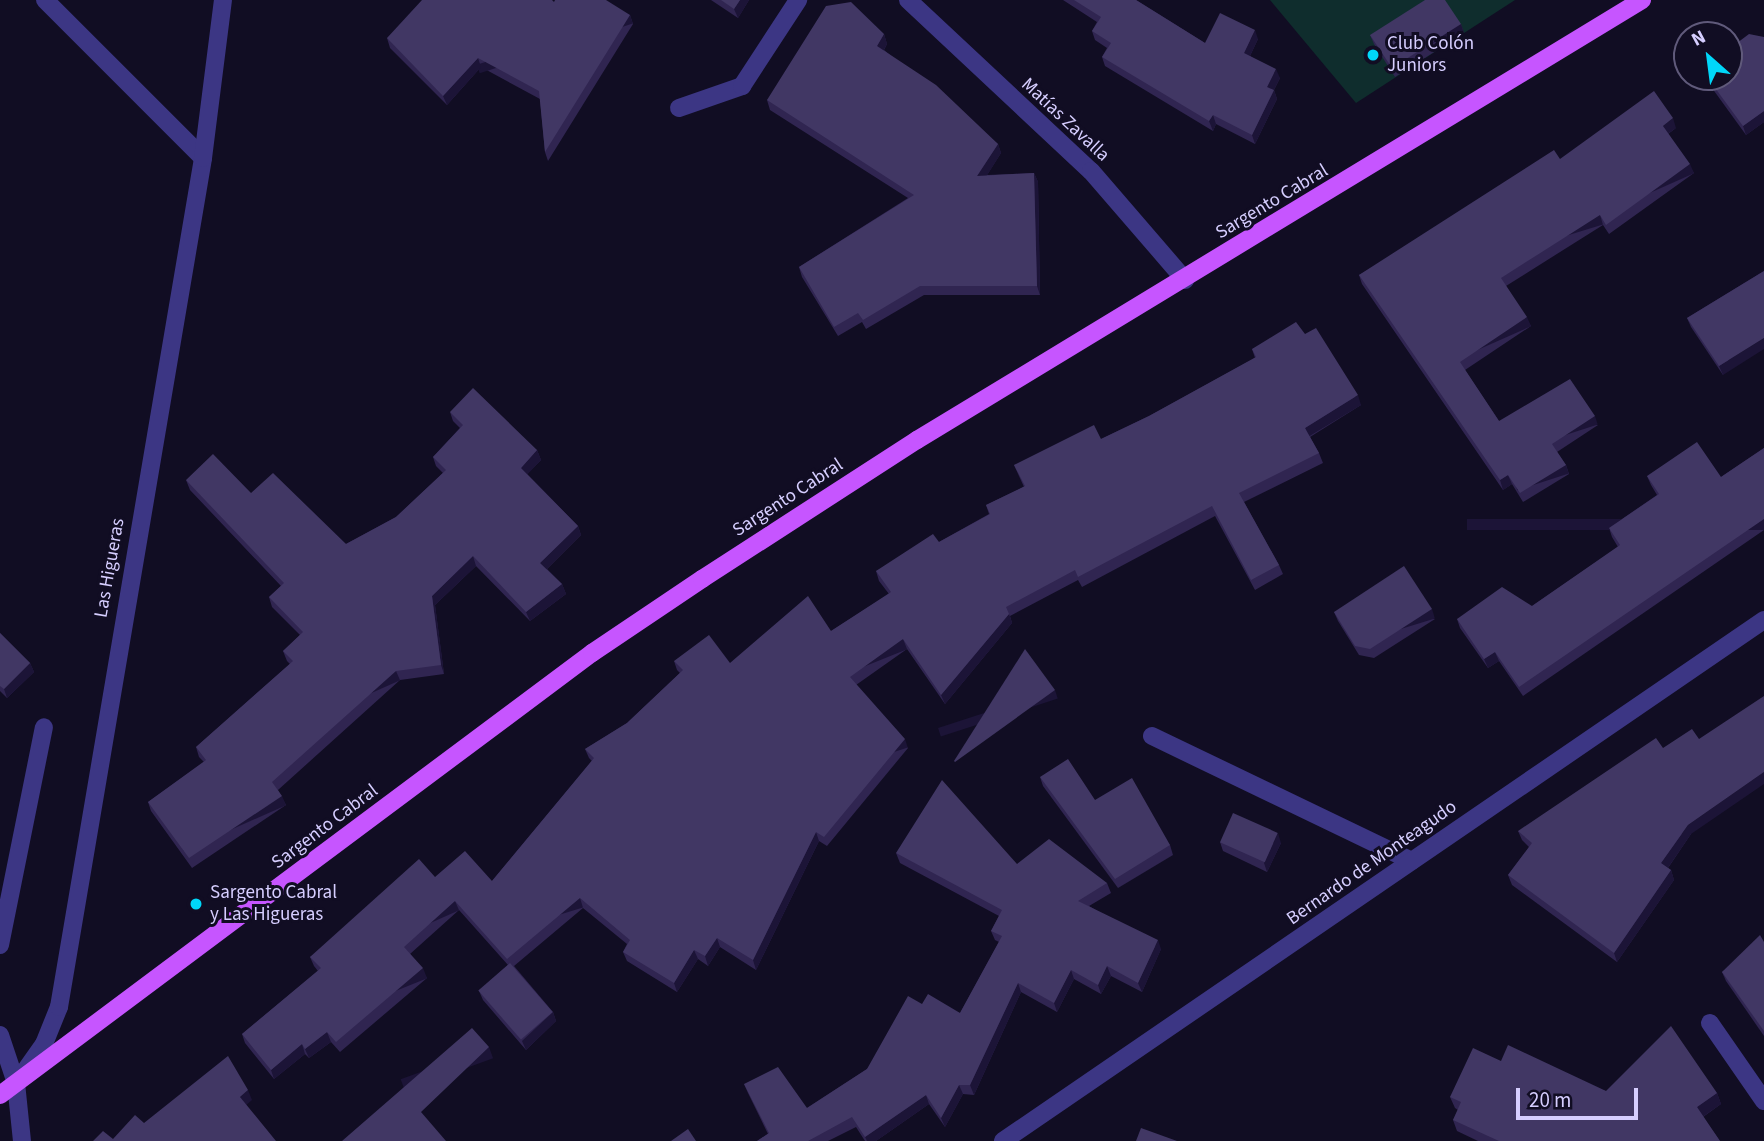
<!DOCTYPE html>
<meta charset="utf-8">
<style>
body{margin:0}
#map{position:relative;width:1764px;height:1141px;overflow:hidden;background:#110d23;font-family:"Source Sans 3",sans-serif}
div>[style]{position:absolute}
.green>*{inset:0;background:#0f2d2d}
.minor>*{height:18px;margin:-9px;padding:0 9px;transform-origin:9px;border-radius:9px;background:#3c3684}
.major>*{height:18px;margin:-9px;padding:0 9px;transform-origin:9px;border-radius:9px;background:#c655ff}
.wall>*{inset:0;background:#302551}
.shaded-wall>*{inset:0;background:#1c1437;transform-origin:0 0}
.building>*{inset:0;background:#413764;transform-origin:0 0}
.dots>*{width:19px;height:19px;translate:-50% -50%;box-sizing:border-box;border:4px solid #110d23;border-radius:50%}
span{translate:-50% -50%;white-space:nowrap;text-align:center;line-height:1.15;-webkit-text-stroke:6px #110d23;paint-order:stroke}
.poi-label{font-size:19px;color:#d6ceff}
.left{translate:0 -50%;text-align:left}
.street-label{font-size:19px;color:#d6ceff}
.north{position:absolute;left:1673px;top:21px;width:70px;height:70px;box-sizing:border-box;background:#110d23;border:2px solid #605a7b;border-radius:50%;rotate:332deg;font-size:19px;font-weight:700;line-height:28px;text-align:center;color:#d6ceff}
.north::after{content:'';display:block;margin:auto;width:24px;height:32px;background:#00d7f9;clip-path:polygon(50% 0,100% 100%,50% 72%,0 100%)}
.scale{position:absolute;left:1516px;top:1088px;width:122px;height:32px;box-sizing:border-box;border:4px solid #d6ceff;border-top:0;padding-left:9px;font-size:21px;line-height:24px;white-space:nowrap;color:#d6ceff;-webkit-text-stroke:5px #110d23;paint-order:stroke}
</style>
<div id="map">
<div class="green">
<i style="clip-path:polygon(1270px 0,1515px 0,1356px 103px)"></i>
</div>
<div class="minor">
<i style="left:45px;top:0;width:223px;rotate:45deg"></i>
<i style="left:908px;top:0;width:250px;rotate:43.1deg"></i>
<i style="left:1091px;top:171px;width:144px;rotate:49.2deg"></i>
<i style="left:679px;top:108px;width:67px;rotate:-19.2deg"></i>
<i style="left:742px;top:86px;width:103px;rotate:-56.9deg"></i>
<i style="left:1152px;top:736px;width:288px;rotate:25.7deg"></i>
<i style="left:0;top:945px;width:222px;rotate:-78.6deg"></i>
<i style="left:1710px;top:1023px;width:95px;rotate:55.3deg"></i>
<i style="left:0;top:1035px;width:51px;rotate:71.6deg"></i>
<i style="left:16px;top:1083px;width:58px;rotate:84.1deg"></i>
<i style="left:20px;top:1078px;width:42px;rotate:-54.8deg"></i>
<i style="left:44px;top:1044px;width:40px;rotate:-68deg"></i>
<i style="left:59px;top:1007px;width:861px;rotate:-80.37deg"></i>
<i style="left:203px;top:158px;width:159px;rotate:-82.8deg"></i>
<i style="left:1003px;top:1141px;width:922px;rotate:-34.4deg"></i>
</div>
<div class="major">
<i style="left:0;top:1095px;width:739px;rotate:-36.75deg"></i>
<i style="left:592px;top:653px;width:133px;rotate:-33.9deg"></i>
<i style="left:702px;top:579px;width:256px;rotate:-32.9deg"></i>
<i style="left:917px;top:440px;width:848px;rotate:-31.25deg"></i>
</div>
<div class="wall">
<i style="clip-path:polygon(711px 0,749px 0,738px 18px)"></i>
<i style="clip-path:polygon(1063px 0,1136px 0,1205px 43px,1258px 39px,1250px 56px,1280px 78px,1274px 90px,1277px 99px,1255px 144px,1216px 124px,1213px 131px,1105px 66px,1102px 57px,1107px 48px,1095px 40px,1092px 31px,1097px 22px)"></i>
<i style="clip-path:polygon(554px 2px,630px 15px,633px 24px,548px 161px,545px 152px,540px 99px,481px 67px,447px 105px,390px 48px,387px 38px)"></i>
<i style="clip-path:polygon(1461px 24px,1464px 33px,1395px 77px,1374px 44px,1370px 35px)"></i>
<i style="clip-path:polygon(884px 34px,887px 44px,884px 50px,998px 144px,1001px 153px,987px 175px,1034px 173px,1038px 182px,1040px 295px,924px 295px,866px 329px,862px 322px,838px 336px,802px 277px,799px 267px,908px 198px,770px 110px,767px 100px)"></i>
<i style="clip-path:polygon(1764px 37px,1764px 122px,1746px 135px,1704px 77px,1729px 77px)"></i>
<i style="clip-path:polygon(1676px 128px,1668px 134px,1694px 173px,1609px 234px,1603px 225px,1506px 286px,1531px 326px,1465px 370px,1499px 421px,1598px 425px,1557px 452px,1566px 465px,1569px 474px,1523px 502px,1512px 484px,1503px 490px,1362px 284px,1359px 275px,1560px 159px)"></i>
<i style="clip-path:polygon(1764px 271px,1723px 375px,1691px 327px,1687px 318px)"></i>
<i style="clip-path:polygon(1305px 334px,1361px 405px,1310px 437px,1319px 453px,1323px 463px,1244px 502px,1279px 565px,1283px 574px,1255px 590px,1215px 516px,1082px 587px,1078px 580px,1010px 616px,1012px 623px,945px 704px,907px 649px,856px 685px,908px 748px,827px 846px,819px 841px,756px 970px,720px 947px,708px 966px,698px 959px,677px 992px,627px 961px,623px 952px,627px 944px,583px 908px,514px 966px,553px 1012px,556px 1021px,526px 1050px,483px 1000px,479px 991px,508px 965px,459px 910px,410px 954px,427px 978px,340px 1052px,331px 1042px,309px 1058px,305px 1054px,274px 1079px,245px 1043px,242px 1034px,318px 971px,314px 966px,310px 957px,435px 877px,492px 881px,592px 761px,589px 758px,585px 749px,627px 723px,680px 673px,677px 670px,674px 661px,730px 663px,831px 631px,889px 594px,879px 581px,876px 571px,939px 542px,989px 514px,986px 505px,1024px 487px,1014px 465px,1101px 439px,1149px 416px,1255px 358px,1252px 349px)"></i>
<i style="clip-path:polygon(450px 412px,537px 450px,541px 460px,527px 474px,578px 526px,581px 535px,547px 569px,562px 584px,566px 594px,530px 621px,476px 566px,435px 605px,444px 674px,400px 680px,278px 790px,286px 805px,192px 868px,151px 811px,148px 802px,204px 762px,199px 757px,196px 747px,290px 664px,287px 661px,283px 651px,300px 635px,272px 607px,269px 597px,281px 586px,190px 490px,186px 480px,251px 493px,346px 544px,396px 517px,443px 473px,436px 466px,433px 457px,460px 428px,453px 421px)"></i>
<i style="clip-path:polygon(1764px 448px,1764px 530px,1523px 696px,1499px 661px,1488px 668px,1460px 628px,1457px 619px,1532px 606px,1618px 547px,1612px 537px,1609px 528px,1657px 495px,1651px 485px,1647px 476px,1721px 477px)"></i>
<i style="clip-path:polygon(1334px 612px,1435px 619px,1374px 658px,1359px 655px,1338px 621px)"></i>
<i style="clip-path:polygon(0 633px,30px 663px,34px 672px,7px 698px,0 691px)"></i>
<i style="clip-path:polygon(1040px 777px,1095px 800px,1170px 845px,1173px 855px,1118px 888px,1043px 786px)"></i>
<i style="clip-path:polygon(1518px 831px,1691px 834px,1668px 868px,1671px 870px,1674px 880px,1617px 962px,1512px 885px,1508px 875px,1529px 847px,1522px 840px)"></i>
<i style="clip-path:polygon(1220px 842px,1281px 843px,1267px 872px,1223px 851px)"></i>
<i style="clip-path:polygon(896px 853px,1017px 864px,1107px 883px,1111px 893px,1089px 906px,1161px 949px,1142px 992px,1111px 976px,1101px 994px,1074px 979px,1057px 1012px,1021px 992px,974px 1095px,963px 1094px,945px 1127px,929px 1104px,876px 1141px,865px 1141px,856px 1127px,828px 1141px,757px 1141px,768px 1134px,748px 1093px,744px 1084px,807px 1108px,867px 1069px,922px 1004px,960px 1013px,999px 942px,995px 940px,991px 931px,999px 916px,900px 863px)"></i>
<i style="clip-path:polygon(1764px 942px,1764px 1036px,1726px 981px,1722px 972px)"></i>
<i style="clip-path:polygon(1501px 1061px,1606px 1091px,1717px 1093px,1721px 1104px,1703px 1117px,1720px 1141px,1478px 1141px,1457px 1131px,1453px 1120px,1458px 1110px,1455px 1108px,1450px 1097px)"></i>
</div>
<div class="shaded-wall">
<i style="clip-path:polygon(740px 0,749px 0,738px 18px,734px 9px)"></i>
<i style="left:630px;top:15px;width:9px;height:161px;rotate:72deg"></i>
<i style="left:1461px;top:24px;width:9px;height:82px;rotate:72deg"></i>
<i style="clip-path:polygon(1255px 30px,1258px 39px,1247px 62px,1244px 53px)"></i>
<i style="clip-path:polygon(884px 34px,887px 44px,881px 55px,877px 46px)"></i>
<i style="clip-path:polygon(478px 58px,481px 67px,447px 105px,443px 96px)"></i>
<i style="clip-path:polygon(1276px 69px,1280px 78px,1271px 96px,1267px 87px)"></i>
<i style="clip-path:polygon(1274px 90px,1277px 99px,1255px 144px,1252px 135px)"></i>
<i style="clip-path:polygon(1764px 111px,1764px 122px,1746px 135px,1743px 126px)"></i>
<i style="clip-path:polygon(1213px 115px,1216px 124px,1213px 131px,1209px 121px)"></i>
<i style="clip-path:polygon(1673px 118px,1676px 128px,1666px 135px,1663px 126px)"></i>
<i style="clip-path:polygon(998px 144px,1001px 153px,981px 185px,977px 176px)"></i>
<i style="left:1690px;top:164px;width:10px;height:104px;rotate:66deg"></i>
<i style="clip-path:polygon(1034px 173px,1038px 182px,1040px 295px,1037px 286px)"></i>
<i style="left:1600px;top:215px;width:10px;height:117px;rotate:73deg"></i>
<i style="left:1527px;top:317px;width:10px;height:81px;rotate:66deg"></i>
<i style="clip-path:polygon(1764px 338px,1764px 349px,1723px 375px,1719px 366px)"></i>
<i style="clip-path:polygon(1358px 395px,1361px 405px,1308px 437px,1305px 428px)"></i>
<i style="left:1595px;top:416px;width:9px;height:51px;rotate:72deg"></i>
<i style="clip-path:polygon(537px 450px,541px 460px,524px 478px,521px 468px)"></i>
<i style="left:1566px;top:465px;width:9px;height:54px;rotate:72deg"></i>
<i style="clip-path:polygon(1508px 475px,1512px 484px,1503px 490px,1500px 480px)"></i>
<i style="left:1764px;top:519px;width:11px;height:297px;rotate:90deg"></i>
<i style="clip-path:polygon(578px 526px,581px 535px,544px 572px,540px 563px)"></i>
<i style="clip-path:polygon(473px 556px,476px 566px,435px 605px,444px 674px,441px 665px,432px 596px)"></i>
<i style="clip-path:polygon(562px 584px,566px 594px,530px 621px,526px 612px)"></i>
<i style="left:1432px;top:609px;width:10px;height:74px;rotate:73deg"></i>
<i style="clip-path:polygon(1009px 614px,1012px 623px,945px 704px,941px 695px)"></i>
<i style="left:903px;top:639px;width:11px;height:65px;rotate:68deg"></i>
<i style="clip-path:polygon(1495px 652px,1499px 661px,1488px 668px,1484px 659px)"></i>
<i style="clip-path:polygon(30px 663px,34px 672px,7px 698px,4px 689px)"></i>
<i style="left:396px;top:671px;width:10px;height:166px;rotate:66deg"></i>
<i style="left:1055px;top:690px;width:9px;height:123px;rotate:72deg"></i>
<i style="left:905px;top:739px;width:9px;height:127px;rotate:72deg"></i>
<i style="clip-path:polygon(1764px 772px,1764px 784px,1691px 834px,1665px 872px,1661px 863px,1688px 825px)"></i>
<i style="left:282px;top:796px;width:10px;height:112px;rotate:66deg"></i>
<i style="clip-path:polygon(816px 832px,819px 841px,756px 970px,753px 960px)"></i>
<i style="clip-path:polygon(1278px 833px,1281px 843px,1267px 872px,1264px 863px)"></i>
<i style="clip-path:polygon(1671px 870px,1674px 880px,1617px 962px,1614px 953px)"></i>
<i style="left:580px;top:898px;width:10px;height:95px;rotate:73deg"></i>
<i style="left:455px;top:901px;width:10px;height:69px;rotate:66deg"></i>
<i style="clip-path:polygon(717px 938px,720px 947px,708px 966px,705px 956px)"></i>
<i style="clip-path:polygon(1158px 940px,1161px 949px,1142px 992px,1138px 983px)"></i>
<i style="clip-path:polygon(694px 950px,698px 959px,677px 992px,674px 983px)"></i>
<i style="clip-path:polygon(1107px 966px,1111px 976px,1101px 994px,1098px 985px)"></i>
<i style="left:423px;top:968px;width:11px;height:114px;rotate:68deg"></i>
<i style="clip-path:polygon(1071px 970px,1074px 979px,1057px 1012px,1054px 1003px)"></i>
<i style="clip-path:polygon(1018px 983px,1021px 992px,974px 1095px,970px 1085px)"></i>
<i style="clip-path:polygon(553px 1012px,556px 1021px,526px 1050px,522px 1041px)"></i>
<i style="clip-path:polygon(327px 1032px,331px 1042px,309px 1058px,305px 1049px)"></i>
<i style="clip-path:polygon(302px 1044px,305px 1054px,274px 1079px,271px 1070px)"></i>
<i style="left:489px;top:1047px;width:12px;height:94px;rotate:70deg"></i>
<i style="clip-path:polygon(959px 1085px,963px 1094px,945px 1127px,941px 1118px)"></i>
<i style="clip-path:polygon(248px 1090px,252px 1100px,244px 1107px,240px 1097px)"></i>
<i style="clip-path:polygon(1717px 1093px,1721px 1104px,1701px 1118px,1697px 1107px)"></i>
<i style="clip-path:polygon(926px 1095px,929px 1104px,876px 1141px,867px 1141px,865px 1137px)"></i>
</div>
<div class="building">
<i style="clip-path:polygon(422px 0,552px 0,554px 2px,555px 0,606px 0,630px 15px,545px 152px,539px 91px,478px 58px,443px 96px,387px 38px)"></i>
<i style="clip-path:polygon(721px 0,740px 0,734px 9px)"></i>
<i style="clip-path:polygon(1074px 0,1136px 0,1205px 43px,1220px 13px,1255px 30px,1244px 53px,1276px 69px,1267px 87px,1274px 90px,1252px 135px,1213px 115px,1209px 121px,1102px 57px,1111px 43px,1092px 31px,1101px 17px)"></i>
<i style="clip-path:polygon(1425px 0,1445px 0,1461px 24px,1392px 68px,1370px 35px)"></i>
<i style="clip-path:polygon(851px 2px,884px 34px,877px 46px,936px 85px,998px 144px,977px 176px,1034px 173px,1037px 286px,920px 286px,863px 320px,858px 313px,834px 327px,799px 267px,914px 195px,767px 100px,826px 6px)"></i>
<i style="clip-path:polygon(1749px 34px,1764px 37px,1764px 111px,1743px 126px,1707px 77px,1729px 77px,1729px 49px)"></i>
<i style="clip-path:polygon(1654px 91px,1673px 118px,1663px 126px,1690px 164px,1606px 225px,1600px 215px,1501px 278px,1527px 317px,1460px 362px,1499px 421px,1570px 379px,1595px 416px,1552px 444px,1566px 465px,1520px 493px,1508px 475px,1500px 480px,1359px 275px,1554px 150px,1560px 159px)"></i>
<i style="clip-path:polygon(1764px 271px,1764px 338px,1719px 366px,1687px 318px)"></i>
<i style="clip-path:polygon(1296px 322px,1305px 334px,1316px 328px,1358px 395px,1305px 428px,1319px 453px,1239px 493px,1279px 565px,1251px 580px,1212px 506px,1078px 577px,1075px 570px,1006px 607px,1009px 614px,941px 695px,903px 639px,850px 677px,905px 739px,824px 837px,816px 832px,753px 960px,717px 938px,705px 956px,694px 950px,674px 983px,623px 952px,630px 940px,580px 898px,507px 959px,455px 901px,404px 947px,423px 968px,336px 1042px,327px 1032px,305px 1049px,302px 1044px,271px 1070px,242px 1034px,321px 968px,310px 957px,419px 859px,435px 877px,465px 851px,492px 881px,594px 758px,585px 749px,627px 723px,683px 670px,674px 661px,709px 635px,730px 663px,808px 596px,831px 631px,891px 592px,876px 571px,933px 534px,939px 542px,990px 514px,986px 505px,1025px 486px,1014px 465px,1094px 425px,1101px 439px,1149px 416px,1256px 357px,1252px 349px)"></i>
<i style="clip-path:polygon(473px 388px,537px 450px,521px 468px,578px 526px,540px 563px,562px 584px,526px 612px,473px 556px,432px 596px,441px 665px,396px 671px,272px 782px,282px 796px,189px 858px,148px 802px,206px 760px,196px 747px,293px 661px,283px 651px,303px 632px,269px 597px,284px 583px,186px 480px,213px 454px,251px 493px,273px 473px,346px 544px,396px 517px,446px 470px,433px 457px,463px 425px,450px 412px)"></i>
<i style="clip-path:polygon(1697px 442px,1721px 477px,1764px 448px,1764px 519px,1519px 687px,1495px 652px,1484px 659px,1457px 619px,1502px 587px,1532px 606px,1620px 545px,1609px 528px,1659px 494px,1647px 476px)"></i>
<i style="clip-path:polygon(1404px 566px,1432px 609px,1370px 649px,1355px 646px,1334px 612px)"></i>
<i style="clip-path:polygon(0 633px,30px 663px,4px 689px,0 686px)"></i>
<i style="clip-path:polygon(1025px 649px,1055px 690px,955px 762px,954px 761px)"></i>
<i style="clip-path:polygon(1764px 696px,1764px 772px,1688px 825px,1661px 863px,1671px 870px,1614px 953px,1508px 875px,1532px 843px,1518px 831px,1656px 738px,1663px 748px,1692px 729px,1699px 739px)"></i>
<i style="clip-path:polygon(1068px 759px,1095px 800px,1132px 778px,1170px 845px,1115px 879px,1040px 777px)"></i>
<i style="clip-path:polygon(942px 780px,1017px 864px,1049px 839px,1107px 883px,1078px 901px,1158px 940px,1138px 983px,1107px 966px,1098px 985px,1071px 970px,1054px 1003px,1018px 983px,970px 1085px,959px 1085px,941px 1118px,926px 1095px,865px 1137px,852px 1117px,808px 1141px,757px 1141px,769px 1133px,744px 1084px,778px 1067px,807px 1108px,867px 1069px,908px 996px,922px 1004px,928px 994px,960px 1013px,1002px 936px,991px 931px,1002px 910px,896px 853px)"></i>
<i style="left:1233px;top:813px;width:49px;height:32px;rotate:24deg"></i>
<i style="clip-path:polygon(1760px 935px,1764px 942px,1764px 1031px,1722px 972px)"></i>
<i style="left:510px;top:963px;width:65px;height:42px;rotate:49deg"></i>
<i style="clip-path:polygon(1671px 1026px,1717px 1093px,1697px 1107px,1720px 1141px,1499px 1141px,1453px 1120px,1461px 1102px,1450px 1097px,1473px 1048px,1501px 1061px,1508px 1045px,1606px 1091px)"></i>
<i style="clip-path:polygon(472px 1028px,489px 1047px,421px 1112px,446px 1141px,342px 1141px)"></i>
<i style="clip-path:polygon(228px 1056px,248px 1090px,240px 1097px,276px 1141px,93px 1141px,103px 1131px,113px 1139px,135px 1115px,144px 1123px)"></i>
<i style="clip-path:polygon(1141px 1128px,1177px 1141px,1136px 1141px)"></i>
<i style="clip-path:polygon(688px 1129px,696px 1141px,671px 1141px)"></i>
</div>
<div class="dots">
<i style="left:1373px;top:55px;background:#00d7f9"></i>
<i style="left:196px;top:904px;background:#00d7f9"></i>
</div>
<div class="poi-label">
<span class="left" style="left:1387px;top:55px">Club Colón<br>Juniors</span>
<span class="left" style="left:210px;top:904px">Sargento Cabral<br>y Las Higueras</span>
</div>
<div class="street-label">
<span style="left:1065px;top:120px;rotate:43deg">Matías Zavalla</span>
<span style="left:1272px;top:202px;rotate:-31deg">Sargento Cabral</span>
<span style="left:788px;top:498px;rotate:-33deg">Sargento Cabral</span>
<span style="left:110px;top:568px;rotate:-80deg">Las Higueras</span>
<span style="left:325px;top:827px;rotate:-37deg">Sargento Cabral</span>
<span style="left:1372px;top:863px;rotate:-35deg">Bernardo de Monteagudo</span>
</div>
<div class="north">N</div>
<div class="scale">20 m</div>
</div>
